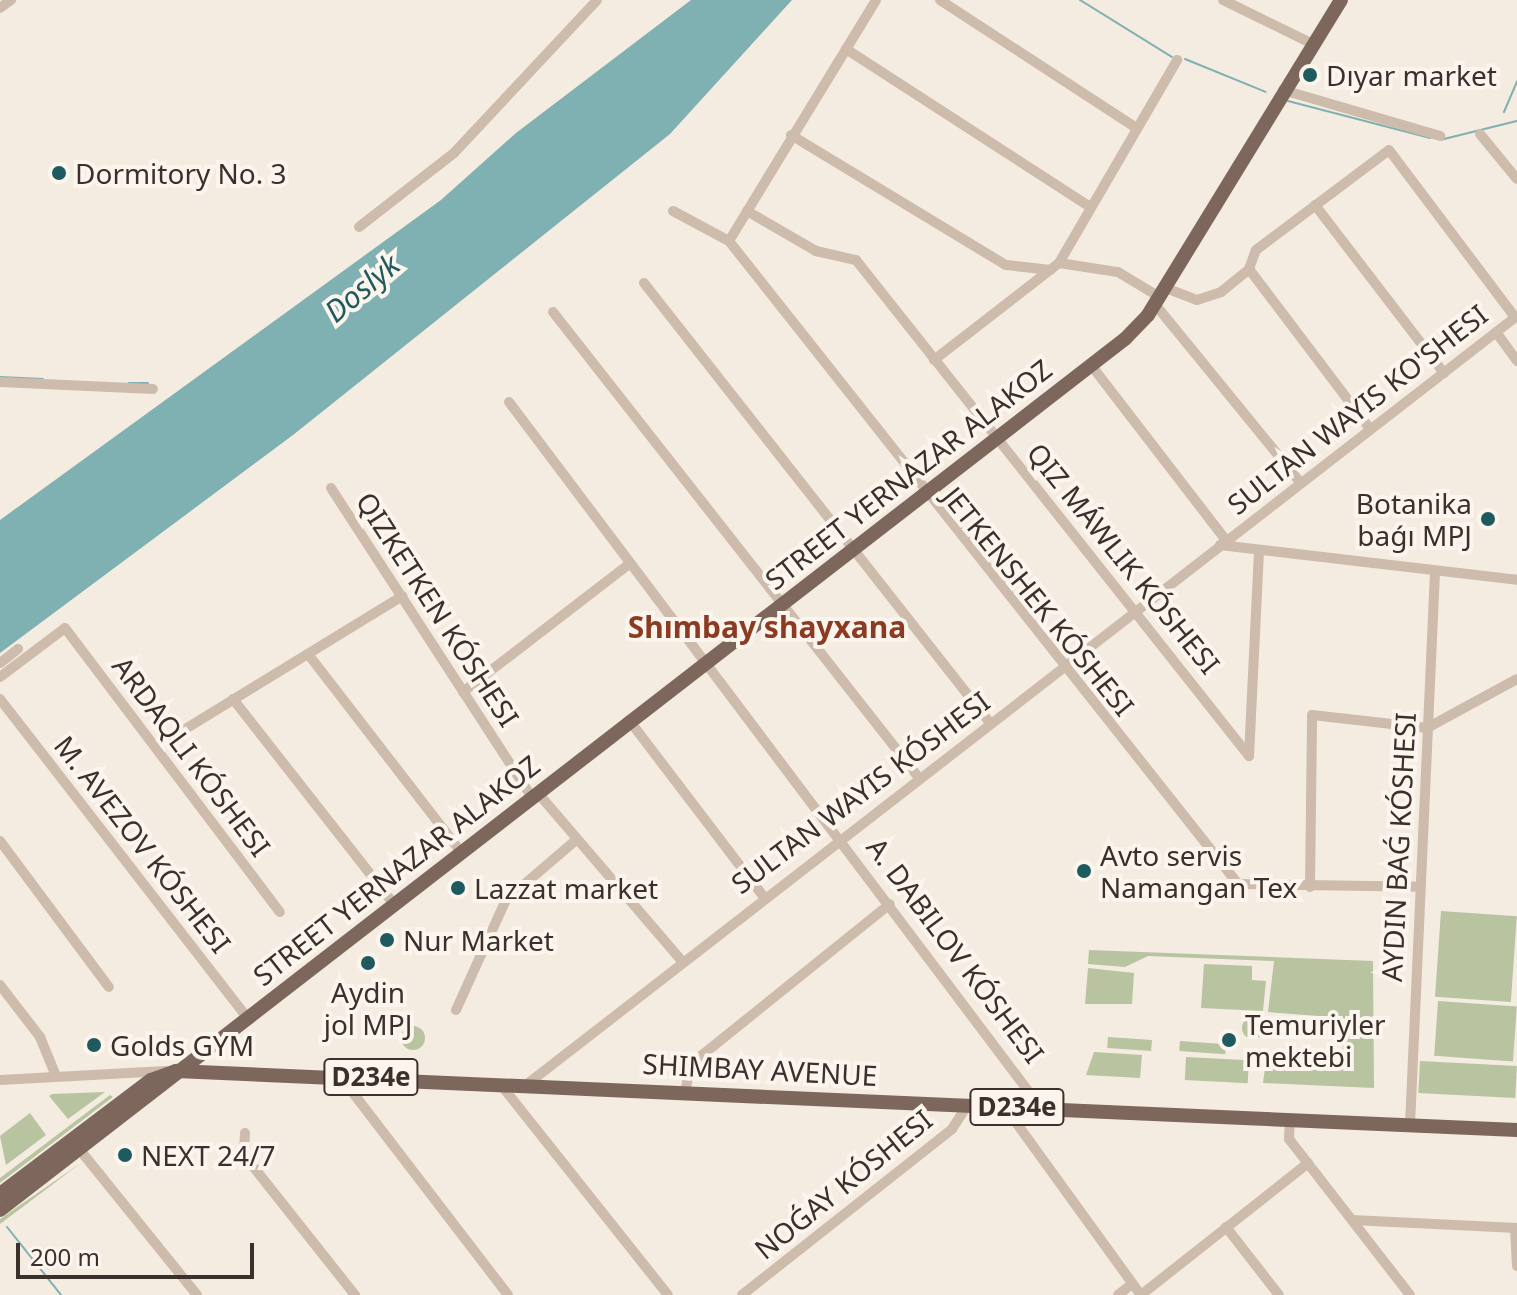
<!DOCTYPE html>
<meta charset="utf-8">
<style>
body{margin:0}
#map{position:relative;width:1517px;height:1295px;overflow:hidden;background:#f4ebe1;font-family:"Noto Sans",sans-serif}
div>[style]{position:absolute}
.green>*{inset:0;background:#b8c4a0;transform-origin:0 0}
.round{border-radius:50%}
.water>*{inset:0;background:#7fb0b2}
.stream>*{height:2px;margin:-1px;padding:0 1px;transform-origin:1px;border-radius:1px;background:#7fb0b2}
.minor>*{height:10px;margin:-5px;padding:0 5px;transform-origin:5px;border-radius:5px;background:#cdbbac}
.major>*{height:14px;margin:-7px;padding:0 7px;transform-origin:7px;border-radius:7px;background:#7d675c}
.dots>*{width:22px;height:22px;translate:-50% -50%;box-sizing:border-box;border:4px solid #fbf5ee;border-radius:50%}
span{translate:-50% -50%;white-space:nowrap;text-align:center;line-height:1.15;-webkit-text-stroke:8px #fbf5ee;paint-order:stroke}
.shield-label span{padding:2px 6px;background:#fbf5ee;border:2px solid;border-radius:6px;-webkit-text-stroke-width:0}
.shield-label{font-size:26px;color:#3b302b;font-weight:700}
.poi-label{font-size:28px;color:#3b302b}
.left{translate:0 -50%;text-align:left}
.right{translate:-100% -50%;text-align:right}
.street-label{font-size:28px;color:#3b302b}
.water-label{font-size:30px;color:#1f5a5e;font-style:italic}
.neighbourhood-label{font-size:30px;color:#8c3b22;font-weight:700}
.scale{position:absolute;left:16px;top:1243px;width:238px;height:36px;box-sizing:border-box;border:4px solid #3b302b;border-top:0;padding-left:10px;font-size:24px;line-height:28px;white-space:nowrap;color:#3b302b;-webkit-text-stroke:6px #fbf5ee;paint-order:stroke}
</style>
<div id="map">
<div class="green">
<i style="left:1441px;top:911px;width:76px;height:86px;rotate:4deg"></i>
<i style="clip-path:polygon(1089px 950px,1373px 961px,1374px 1088px,1263px 1083px,1266px 1060px,1342px 1064px,1344px 1018px,1268px 1012px,1274px 961px,1148px 956px,1125px 967px,1088px 964px)"></i>
<i style="clip-path:polygon(1204px 964px,1252px 966px,1252px 980px,1266px 981px,1263px 1011px,1201px 1008px)"></i>
<i style="clip-path:polygon(1088px 968px,1134px 973px,1132px 1004px,1085px 1004px)"></i>
<i style="left:1438px;top:1001px;width:79px;height:55px;rotate:4deg"></i>
<i class="round" style="left:1242px;top:1017px;width:22px;height:22px"></i>
<i class="round" style="left:401px;top:1026px;width:24px;height:24px"></i>
<i style="left:1108px;top:1037px;width:44px;height:11px;rotate:4deg"></i>
<i style="left:1180px;top:1041px;width:46px;height:10px;rotate:4deg"></i>
<i style="clip-path:polygon(1094px 1052px,1142px 1055px,1140px 1078px,1086px 1075px)"></i>
<i style="left:1186px;top:1057px;width:63px;height:23px;rotate:3deg"></i>
<i style="left:1420px;top:1061px;width:97px;height:32px;rotate:3deg"></i>
<i style="clip-path:polygon(105px 1092px,68px 1119px,49px 1096px,52px 1094px)"></i>
<i style="clip-path:polygon(110px 1095px,113px 1097px,0 1183px,0 1178px)"></i>
<i style="clip-path:polygon(30px 1113px,46px 1135px,6px 1165px,0 1136px)"></i>
<i style="clip-path:polygon(81px 1163px,0 1224px,0 1219px)"></i>
</div>
<div class="water">
<i style="clip-path:polygon(691px 0,792px 0,670px 134px,293px 435px,0 653px,0 520px,441px 200px,516px 133px)"></i>
</div>
<div class="stream">
<i style="left:1080px;top:0;width:108px;rotate:31.8deg"></i>
<i style="left:1185px;top:59px;width:87px;rotate:22.2deg"></i>
<i style="left:1288px;top:101px;width:147px;rotate:14.6deg"></i>
<i style="left:1504px;top:112px;width:33px;rotate:-67deg"></i>
<i style="left:1440px;top:140px;width:79px;rotate:-13.9deg"></i>
<i style="left:0;top:377px;width:43px;rotate:2.7deg"></i>
<i style="left:129px;top:383px;width:19px"></i>
<i style="left:7px;top:1227px;width:87px;rotate:51.5deg"></i>
</div>
<div class="minor">
<i style="left:940px;top:0;width:234px;rotate:33.1deg"></i>
<i style="left:1223px;top:0;width:100px;rotate:26.1deg"></i>
<i style="left:0;top:8px;width:14px;rotate:-36deg"></i>
<i style="left:846px;top:49px;width:289px;rotate:32.9deg"></i>
<i style="left:1283px;top:90px;width:164px;rotate:16.3deg"></i>
<i style="left:1480px;top:134px;width:58px;rotate:50.6deg"></i>
<i style="left:791px;top:135px;width:251px;rotate:31.2deg"></i>
<i style="left:1006px;top:265px;width:45px;rotate:6.3deg"></i>
<i style="left:1315px;top:205px;width:212px;rotate:52.5deg"></i>
<i style="left:673px;top:211px;width:64px;rotate:28.2deg"></i>
<i style="left:729px;top:241px;width:820px;rotate:51.63deg"></i>
<i style="left:1238px;top:884px;width:182px;rotate:0.9deg"></i>
<i style="left:747px;top:211px;width:80px;rotate:30.1deg"></i>
<i style="left:816px;top:251px;width:41px;rotate:12.7deg"></i>
<i style="left:856px;top:260px;width:633px;rotate:51.61deg"></i>
<i style="left:359px;top:227px;width:120px;rotate:-37.9deg"></i>
<i style="left:454px;top:153px;width:209px;rotate:-46.9deg"></i>
<i style="left:729px;top:241px;width:282px;rotate:-58.6deg"></i>
<i style="left:1059px;top:263px;width:60px;rotate:8.7deg"></i>
<i style="left:1118px;top:272px;width:47px;rotate:31deg"></i>
<i style="left:1249px;top:269px;width:201px;rotate:52.9deg"></i>
<i style="left:644px;top:283px;width:560px;rotate:51.82deg"></i>
<i style="left:1163px;top:287px;width:36px;rotate:21deg"></i>
<i style="left:1197px;top:300px;width:25px;rotate:-18deg"></i>
<i style="left:1221px;top:292px;width:36px;rotate:-39deg"></i>
<i style="left:1249px;top:269px;width:20px;rotate:-70deg"></i>
<i style="left:1256px;top:250px;width:166px;rotate:-36.9deg"></i>
<i style="left:1389px;top:150px;width:209px;rotate:53deg"></i>
<i style="left:1154px;top:303px;width:232px;rotate:50.8deg"></i>
<i style="left:553px;top:312px;width:593px;rotate:51.85deg"></i>
<i style="left:1496px;top:332px;width:36px;rotate:54deg"></i>
<i style="left:934px;top:360px;width:158px;rotate:-37.8deg"></i>
<i style="left:1059px;top:263px;width:235px;rotate:-59.8deg"></i>
<i style="left:1091px;top:365px;width:221px;rotate:52.4deg"></i>
<i style="left:0;top:382px;width:153px;rotate:2.6deg"></i>
<i style="left:509px;top:402px;width:884px;rotate:53deg"></i>
<i style="left:331px;top:488px;width:369px;rotate:57deg"></i>
<i style="left:1220px;top:545px;width:299px;rotate:6.7deg"></i>
<i style="left:308px;top:654px;width:250px;rotate:52.3deg"></i>
<i style="left:0;top:663px;width:23px;rotate:-38deg"></i>
<i style="left:0;top:677px;width:81px;rotate:-37deg"></i>
<i style="left:65px;top:628px;width:356px;rotate:52.9deg"></i>
<i style="left:463px;top:692px;width:210px;rotate:-37.6deg"></i>
<i style="left:0;top:699px;width:405px;rotate:52.2deg"></i>
<i style="left:233px;top:699px;width:261px;rotate:51.9deg"></i>
<i style="left:629px;top:720px;width:221px;rotate:52.7deg"></i>
<i style="left:156px;top:747px;width:289px;rotate:-31.5deg"></i>
<i style="left:1249px;top:756px;width:205px;rotate:-87.2deg"></i>
<i style="left:537px;top:792px;width:220px;rotate:49.4deg"></i>
<i style="left:0;top:841px;width:182px;rotate:53.3deg"></i>
<i style="left:1310px;top:887px;width:172px;rotate:-89.3deg"></i>
<i style="left:1312px;top:715px;width:116px;rotate:6.4deg"></i>
<i style="left:1427px;top:728px;width:102px;rotate:-28.6deg"></i>
<i style="left:0;top:985px;width:66px;rotate:52.4deg"></i>
<i style="left:40px;top:1037px;width:42px;rotate:67.7deg"></i>
<i style="left:456px;top:1010px;width:121px;rotate:-65.6deg"></i>
<i style="left:506px;top:900px;width:92px;rotate:-40.6deg"></i>
<i style="left:340px;top:1076px;width:276px;rotate:52.5deg"></i>
<i style="left:0;top:1080px;width:166px;rotate:-3.1deg"></i>
<i style="left:501px;top:1085px;width:268px;rotate:51.5deg"></i>
<i style="left:526px;top:1085px;width:1254px;rotate:-37.81deg"></i>
<i style="left:685px;top:1092px;width:29px;rotate:-78deg"></i>
<i style="left:691px;top:1064px;width:255px;rotate:-38.8deg"></i>
<i style="left:1004px;top:1106px;width:233px;rotate:54.1deg"></i>
<i style="left:1290px;top:1119px;width:20px;rotate:93deg"></i>
<i style="left:1289px;top:1139px;width:197px;rotate:52.2deg"></i>
<i style="left:1410px;top:1125px;width:554px;rotate:-87.41deg"></i>
<i style="left:245px;top:1133px;width:22px;rotate:93deg"></i>
<i style="left:244px;top:1155px;width:179px;rotate:51.6deg"></i>
<i style="left:80px;top:1150px;width:186px;rotate:51.1deg"></i>
<i style="left:1352px;top:1220px;width:165px;rotate:2.8deg"></i>
<i style="left:1226px;top:1227px;width:86px;rotate:52.1deg"></i>
<i style="left:1515px;top:1228px;width:38px;rotate:87deg"></i>
<i style="left:742px;top:1295px;width:268px;rotate:-38.3deg"></i>
<i style="left:952px;top:1129px;width:30px;rotate:-57deg"></i>
<i style="left:1118px;top:1295px;width:18px;rotate:-38deg"></i>
<i style="left:1141px;top:1295px;width:213px;rotate:-38.3deg"></i>
</div>
<div class="major">
<i style="left:0;top:1194px;width:189px;rotate:-37.1deg"></i>
<i style="left:151px;top:1080px;width:27px;rotate:-20deg"></i>
<i style="left:176px;top:1071px;width:1342px;rotate:2.52deg"></i>
<i style="left:0;top:1210px;width:1423px;rotate:-37.75deg"></i>
<i style="left:1125px;top:339px;width:33px;rotate:-46deg"></i>
<i style="left:1148px;top:315px;width:369px;rotate:-58.5deg"></i>
</div>
<div class="dots">
<i style="left:1310px;top:75px;background:#1f5a5e"></i>
<i style="left:59px;top:173px;background:#1f5a5e"></i>
<i style="left:1488px;top:519px;background:#1f5a5e"></i>
<i style="left:1084px;top:871px;background:#1f5a5e"></i>
<i style="left:458px;top:888px;background:#1f5a5e"></i>
<i style="left:387px;top:940px;background:#1f5a5e"></i>
<i style="left:368px;top:963px;background:#1f5a5e"></i>
<i style="left:1229px;top:1040px;background:#1f5a5e"></i>
<i style="left:94px;top:1045px;background:#1f5a5e"></i>
<i style="left:125px;top:1155px;background:#1f5a5e"></i>
</div>
<div class="shield-label">
<span style="left:371px;top:1077px">D234e</span>
<span style="left:1017px;top:1107px">D234e</span>
</div>
<div class="poi-label">
<span class="left" style="left:1326px;top:75px">Dıyar market</span>
<span class="left" style="left:75px;top:173px">Dormitory No. 3</span>
<span class="right" style="left:1472px;top:519px">Botanika<br>baǵı MPJ</span>
<span class="left" style="left:1100px;top:871px">Avto servis<br>Namangan Tex</span>
<span class="left" style="left:474px;top:888px">Lazzat market</span>
<span class="left" style="left:403px;top:940px">Nur Market</span>
<span style="left:368px;top:1008px">Aydin<br>jol MPJ</span>
<span class="left" style="left:1245px;top:1040px">Temuriyler<br>mektebi</span>
<span class="left" style="left:110px;top:1045px">Golds GYM</span>
<span class="left" style="left:141px;top:1155px">NEXT 24/7</span>
</div>
<div class="street-label">
<span style="left:1357px;top:409px;rotate:-38deg">SULTAN WAYIS KO'SHESI</span>
<span style="left:908px;top:474px;rotate:-38deg">STREET YERNAZAR ALAKOZ</span>
<span style="left:1124px;top:558px;rotate:51deg">QIZ MÁWLIK KÓSHESI</span>
<span style="left:1039px;top:601px;rotate:51deg">JETKENSHEK KÓSHESI</span>
<span style="left:438px;top:609px;rotate:57deg">QIZKETKEN KÓSHESI</span>
<span style="left:192px;top:756px;rotate:53deg">ARDAQLI KÓSHESI</span>
<span style="left:860px;top:792px;rotate:-37deg">SULTAN WAYIS KÓSHESI</span>
<span style="left:143px;top:844px;rotate:52deg">M. AVEZOV KÓSHESI</span>
<span style="left:1398px;top:847px;rotate:-87deg">AYDIN BAǴ KÓSHESI</span>
<span style="left:396px;top:870px;rotate:-38deg">STREET YERNAZAR ALAKOZ</span>
<span style="left:956px;top:950px;rotate:53deg">A. DABILOV KÓSHESI</span>
<span style="left:760px;top:1069px;rotate:3deg">SHIMBAY AVENUE</span>
<span style="left:843px;top:1184px;rotate:-39deg">NOǴAY KÓSHESI</span>
</div>
<div class="water-label">
<span style="left:362px;top:288px;rotate:-40deg">Doslyk</span>
</div>
<div class="neighbourhood-label">
<span style="left:767px;top:627px">Shımbay shayxana</span>
</div>
<div class="scale">200 m</div>
</div>
